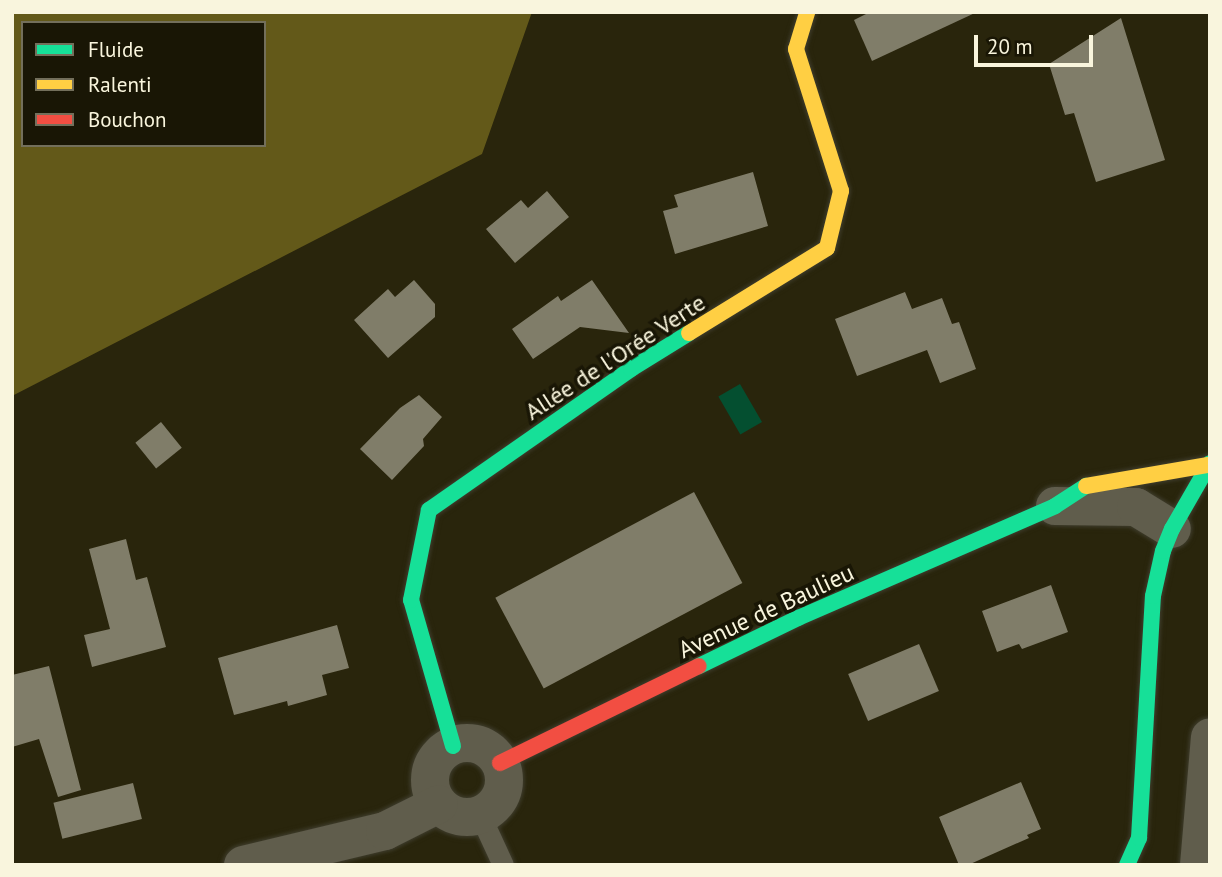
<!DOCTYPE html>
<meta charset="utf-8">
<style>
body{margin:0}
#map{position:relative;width:1222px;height:877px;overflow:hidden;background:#29250c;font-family:"PT Sans",sans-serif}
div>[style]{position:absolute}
.forest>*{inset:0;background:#635919}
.water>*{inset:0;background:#044f30;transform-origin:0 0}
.building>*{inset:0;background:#807d69;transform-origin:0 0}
.roads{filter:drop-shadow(0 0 2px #3f3d2d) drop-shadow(0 0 2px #3f3d2d)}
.lane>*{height:21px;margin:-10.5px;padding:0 10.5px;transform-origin:10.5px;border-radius:10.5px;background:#605d4c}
.street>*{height:38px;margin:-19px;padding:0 19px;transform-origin:19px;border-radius:19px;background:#605d4c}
.street>.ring{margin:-19px;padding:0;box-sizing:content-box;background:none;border:38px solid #605d4c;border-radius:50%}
.fast>*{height:16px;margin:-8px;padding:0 8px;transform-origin:8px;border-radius:8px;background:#16e098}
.slow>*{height:16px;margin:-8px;padding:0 8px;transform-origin:8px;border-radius:8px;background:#ffcf43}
.jam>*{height:16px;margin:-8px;padding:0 8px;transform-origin:8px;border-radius:8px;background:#f24e42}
span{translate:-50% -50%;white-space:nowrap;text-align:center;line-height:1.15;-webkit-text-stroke:7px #191605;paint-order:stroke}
.street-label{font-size:24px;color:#f9f5dd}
.frame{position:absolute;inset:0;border:14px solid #f9f5dd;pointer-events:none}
.legend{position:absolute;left:21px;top:21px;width:245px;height:126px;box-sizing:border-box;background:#191605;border:2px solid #736f5b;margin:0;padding:9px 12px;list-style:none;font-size:21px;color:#f9f5dd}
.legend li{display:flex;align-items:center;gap:14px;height:35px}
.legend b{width:35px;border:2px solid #736f5b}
.scale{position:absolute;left:974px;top:35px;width:119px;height:32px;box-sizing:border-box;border:4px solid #f9f5dd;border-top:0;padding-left:9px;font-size:21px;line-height:24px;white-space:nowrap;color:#f9f5dd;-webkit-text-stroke:5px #191605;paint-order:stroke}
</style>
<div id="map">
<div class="forest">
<i style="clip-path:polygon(evenodd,12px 12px,532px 12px,482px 154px,12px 396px,12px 12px,23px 23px,264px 23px,264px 145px,23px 145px,23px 23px)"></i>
</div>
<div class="water">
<i style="left:740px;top:384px;width:44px;height:25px;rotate:60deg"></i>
</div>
<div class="building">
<i style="clip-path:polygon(870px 12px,977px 12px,872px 61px,854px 20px)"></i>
<i style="clip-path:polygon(1121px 18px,1165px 160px,1096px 182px,1074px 113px,1065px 115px,1049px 64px)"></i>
<i style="clip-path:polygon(753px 172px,768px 226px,675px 254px,663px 211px,678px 207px,674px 195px)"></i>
<i style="clip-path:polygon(547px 191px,569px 217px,515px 263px,486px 229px,521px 200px,528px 208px)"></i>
<i style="clip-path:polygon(414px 280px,435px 304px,435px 317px,388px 358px,354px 320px,388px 289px,395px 297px)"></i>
<i style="clip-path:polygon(592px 280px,629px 333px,580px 327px,533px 359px,512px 329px,558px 296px,561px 301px)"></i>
<i style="clip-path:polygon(905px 292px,912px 309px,942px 298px,952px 324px,959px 322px,976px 369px,940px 383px,927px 350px,857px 376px,835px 319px)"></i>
<i style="clip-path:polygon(419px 395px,442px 417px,423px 439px,424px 446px,392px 480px,360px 449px,400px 408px)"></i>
<i style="left:161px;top:422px;width:33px;height:33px;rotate:51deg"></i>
<i style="left:694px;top:492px;width:103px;height:225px;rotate:62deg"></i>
<i style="clip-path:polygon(126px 539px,136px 580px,147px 577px,166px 647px,92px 667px,84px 635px,110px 629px,89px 549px)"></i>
<i style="clip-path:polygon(1051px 585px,1068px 632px,1022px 649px,1019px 644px,997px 652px,982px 611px)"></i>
<i style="clip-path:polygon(337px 625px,349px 668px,322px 675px,327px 695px,288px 706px,287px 701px,234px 715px,218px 658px)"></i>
<i style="left:919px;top:644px;width:51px;height:77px;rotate:67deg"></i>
<i style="clip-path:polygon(49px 666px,81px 790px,58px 797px,39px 739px,12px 747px,12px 675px)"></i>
<i style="clip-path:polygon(1021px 782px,1041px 829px,1027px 835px,1029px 838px,968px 865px,959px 865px,939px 817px)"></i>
<i style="left:133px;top:783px;width:37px;height:82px;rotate:76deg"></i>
</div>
<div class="roads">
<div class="lane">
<i style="left:480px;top:815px;width:55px;rotate:65.3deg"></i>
</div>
<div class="street">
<i style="left:1055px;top:506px;width:81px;rotate:0.7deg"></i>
<i style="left:1136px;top:507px;width:42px;rotate:31.4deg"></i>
<i class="ring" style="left:430px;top:743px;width:36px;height:36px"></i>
<i style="left:243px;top:865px;width:146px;rotate:-13.5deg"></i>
<i style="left:385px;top:831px;width:60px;rotate:-26.6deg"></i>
<i style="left:1199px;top:865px;width:128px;rotate:-85.1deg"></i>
</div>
<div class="fast">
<i style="left:699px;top:666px;width:110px;rotate:-25.9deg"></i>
<i style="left:798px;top:618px;width:280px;rotate:-23.5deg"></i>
<i style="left:1055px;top:506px;width:37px;rotate:-33deg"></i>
<i style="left:453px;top:746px;width:152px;rotate:-106deg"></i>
<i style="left:411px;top:600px;width:92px;rotate:-78.7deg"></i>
<i style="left:429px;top:510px;width:246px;rotate:-34.9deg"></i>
<i style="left:631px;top:369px;width:68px;rotate:-31.8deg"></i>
<i style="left:1127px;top:865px;width:30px;rotate:-66deg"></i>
<i style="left:1139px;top:838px;width:242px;rotate:-86.7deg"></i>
<i style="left:1153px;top:596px;width:46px;rotate:-77.5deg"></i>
<i style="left:1163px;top:551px;width:24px;rotate:-68deg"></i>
<i style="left:1172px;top:529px;width:76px;rotate:-60.1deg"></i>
</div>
<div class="slow">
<i style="left:689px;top:333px;width:162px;rotate:-31.6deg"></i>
<i style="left:827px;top:248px;width:59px;rotate:-76.2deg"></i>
<i style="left:841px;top:191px;width:149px;rotate:-107.6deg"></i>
<i style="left:796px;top:49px;width:39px;rotate:-73deg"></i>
<i style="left:1086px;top:486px;width:124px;rotate:-9.8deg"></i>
</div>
<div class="jam">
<i style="left:500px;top:763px;width:221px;rotate:-26deg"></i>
</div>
</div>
<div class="street-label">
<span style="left:615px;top:357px;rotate:-33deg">Allée de l'Orée Verte</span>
<span style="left:766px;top:611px;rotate:-25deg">Avenue de Baulieu</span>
</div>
<div class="frame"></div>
<ul class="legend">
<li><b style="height:9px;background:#16e098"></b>Fluide</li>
<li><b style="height:9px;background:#ffcf43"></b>Ralenti</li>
<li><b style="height:9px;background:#f24e42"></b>Bouchon</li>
</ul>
<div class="scale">20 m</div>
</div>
